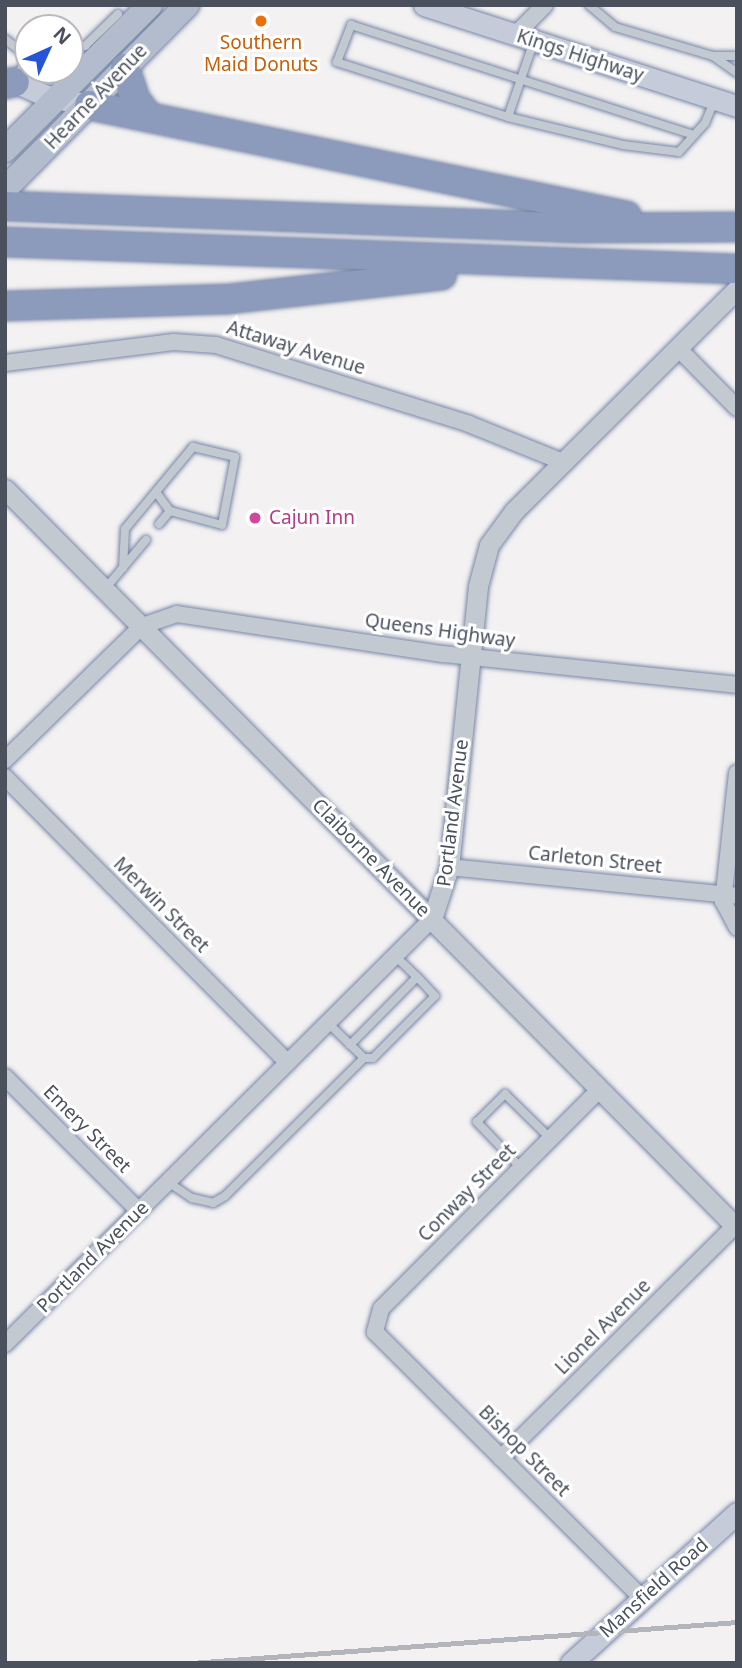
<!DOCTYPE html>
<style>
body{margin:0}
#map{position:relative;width:742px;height:1668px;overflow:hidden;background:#f3f1f1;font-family:"Noto Sans",sans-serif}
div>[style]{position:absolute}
.roads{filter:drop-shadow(0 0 2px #7786a8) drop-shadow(0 0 2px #7786a8)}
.service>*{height:8px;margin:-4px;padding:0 4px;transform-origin:4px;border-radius:4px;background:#c3c9d1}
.minor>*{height:16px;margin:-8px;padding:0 8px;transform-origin:8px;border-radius:8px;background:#c3c9d1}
.tertiary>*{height:19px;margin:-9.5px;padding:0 9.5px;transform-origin:9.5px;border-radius:9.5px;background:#c3c9d1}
.secondary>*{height:21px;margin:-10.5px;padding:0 10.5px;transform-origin:10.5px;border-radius:10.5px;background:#c5cbd8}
.primary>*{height:24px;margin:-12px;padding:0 12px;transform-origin:12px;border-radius:12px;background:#b3bccd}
.motorway>*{height:28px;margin:-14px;padding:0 14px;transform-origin:14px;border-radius:14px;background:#8c9bbc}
.rail>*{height:4.5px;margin:-2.25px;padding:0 2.25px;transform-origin:2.25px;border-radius:2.25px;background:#b3b5bb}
.dots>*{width:19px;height:19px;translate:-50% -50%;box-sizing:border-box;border:4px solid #fff;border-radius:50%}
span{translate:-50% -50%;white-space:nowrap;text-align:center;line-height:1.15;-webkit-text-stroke:6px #fff;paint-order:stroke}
.food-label{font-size:19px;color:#c56008}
.street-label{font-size:19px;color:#4a515d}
.hotel-label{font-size:19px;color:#b23c85}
.left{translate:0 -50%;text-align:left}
.frame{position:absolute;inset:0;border:7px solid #4a515d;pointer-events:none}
.north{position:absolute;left:14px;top:14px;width:70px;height:70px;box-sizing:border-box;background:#fff;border:2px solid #b7b9be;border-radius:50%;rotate:45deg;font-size:19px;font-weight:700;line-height:28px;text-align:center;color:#4a515d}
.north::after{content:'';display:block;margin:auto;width:24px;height:32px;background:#2654d9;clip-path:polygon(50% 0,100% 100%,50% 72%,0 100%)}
</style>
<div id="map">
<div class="roads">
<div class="service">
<i style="left:589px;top:5px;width:34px;rotate:40deg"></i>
<i style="left:615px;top:27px;width:102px;rotate:16.5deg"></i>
<i style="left:713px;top:56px;width:22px"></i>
<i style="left:5px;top:39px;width:28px;rotate:38deg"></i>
<i style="left:534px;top:41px;width:80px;rotate:108.9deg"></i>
<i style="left:508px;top:117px;width:118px;rotate:13.7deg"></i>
<i style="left:623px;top:145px;width:56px;rotate:7.1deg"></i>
<i style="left:679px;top:152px;width:39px;rotate:-48deg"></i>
<i style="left:705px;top:123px;width:25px;rotate:-67deg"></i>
<i style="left:70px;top:50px;width:16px;rotate:-15deg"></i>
<i style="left:85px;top:46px;width:46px;rotate:-44.1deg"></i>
<i style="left:713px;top:56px;width:29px;rotate:35deg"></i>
<i style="left:17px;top:77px;width:24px;rotate:-62deg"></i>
<i style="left:508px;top:117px;width:180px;rotate:-162.2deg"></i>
<i style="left:337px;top:62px;width:40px;rotate:-69deg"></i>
<i style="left:351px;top:25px;width:360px;rotate:17.8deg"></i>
<i style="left:156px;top:492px;width:24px;rotate:54deg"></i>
<i style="left:123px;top:568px;width:39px;rotate:-87deg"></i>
<i style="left:125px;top:529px;width:107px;rotate:-50.3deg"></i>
<i style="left:193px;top:447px;width:43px;rotate:13.4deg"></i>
<i style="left:235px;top:457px;width:69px;rotate:100.8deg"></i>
<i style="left:222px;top:525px;width:54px;rotate:-164.9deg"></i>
<i style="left:170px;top:511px;width:17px;rotate:130deg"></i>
<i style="left:105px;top:589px;width:64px;rotate:-50.1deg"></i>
<i style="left:350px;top:1045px;width:95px;rotate:-45.4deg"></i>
<i style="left:417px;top:977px;width:30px;rotate:-136deg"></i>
<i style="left:364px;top:1058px;width:9px"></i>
<i style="left:373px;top:1058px;width:88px;rotate:-45deg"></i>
<i style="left:435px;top:996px;width:26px;rotate:-133deg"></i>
<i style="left:521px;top:1168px;width:64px;rotate:-133.7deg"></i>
<i style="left:477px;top:1122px;width:40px;rotate:-45deg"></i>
<i style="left:505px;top:1094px;width:63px;rotate:44.4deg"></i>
<i style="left:168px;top:1182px;width:29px;rotate:34deg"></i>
<i style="left:192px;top:1198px;width:22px;rotate:13deg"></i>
<i style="left:213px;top:1203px;width:14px;rotate:-30deg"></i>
<i style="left:225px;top:1196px;width:196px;rotate:-44.8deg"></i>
<i style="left:364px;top:1058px;width:50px;rotate:-135.8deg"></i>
</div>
<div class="minor">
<i style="left:515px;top:35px;width:42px;rotate:-45deg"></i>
<i style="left:678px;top:348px;width:84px;rotate:45.5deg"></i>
<i style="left:5px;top:363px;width:170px;rotate:-7.1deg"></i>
<i style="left:174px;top:342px;width:42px;rotate:4.1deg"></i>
<i style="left:216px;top:345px;width:265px;rotate:17.3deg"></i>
<i style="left:469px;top:424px;width:101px;rotate:22deg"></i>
<i style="left:5px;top:760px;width:192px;rotate:-44.4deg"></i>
<i style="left:142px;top:626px;width:37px;rotate:-19deg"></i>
<i style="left:177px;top:614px;width:269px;rotate:8.6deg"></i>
<i style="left:443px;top:654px;width:296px;rotate:6deg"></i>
<i style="left:737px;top:773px;width:129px;rotate:96.2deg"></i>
<i style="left:723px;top:901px;width:30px;rotate:62deg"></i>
<i style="left:5px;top:777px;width:402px;rotate:45.3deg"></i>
<i style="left:449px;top:867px;width:289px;rotate:5.7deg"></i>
<i style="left:5px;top:1077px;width:190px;rotate:45deg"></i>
<i style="left:600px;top:1089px;width:310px;rotate:134.9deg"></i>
<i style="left:381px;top:1309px;width:24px;rotate:105deg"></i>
<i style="left:375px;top:1332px;width:378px;rotate:44.9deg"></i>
<i style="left:5px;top:1344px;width:602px;rotate:-44.87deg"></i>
<i style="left:501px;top:1458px;width:330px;rotate:-44.8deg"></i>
</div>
<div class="tertiary">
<i style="left:5px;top:489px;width:1040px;rotate:45.27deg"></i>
<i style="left:432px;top:919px;width:55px;rotate:-71.9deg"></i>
<i style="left:449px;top:867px;width:282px;rotate:-84.1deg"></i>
<i style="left:478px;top:586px;width:42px;rotate:-75deg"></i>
<i style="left:489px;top:545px;width:42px;rotate:-53.7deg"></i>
<i style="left:514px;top:511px;width:315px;rotate:-44.9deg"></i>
</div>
<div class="secondary">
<i style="left:424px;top:5px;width:329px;rotate:17.9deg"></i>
<i style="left:15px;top:82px;width:34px;rotate:24deg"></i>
<i style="left:46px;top:96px;width:44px;rotate:11.8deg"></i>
<i style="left:571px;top:1663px;width:224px;rotate:-42.1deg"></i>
</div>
<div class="primary">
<i style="left:5px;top:150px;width:205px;rotate:-45deg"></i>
<i style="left:5px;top:189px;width:259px;rotate:-45.3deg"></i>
</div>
<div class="motorway">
<i style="left:125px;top:68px;width:33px;rotate:72deg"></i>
<i style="left:135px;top:99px;width:20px;rotate:53deg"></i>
<i style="left:5px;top:84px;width:10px;rotate:-11deg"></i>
<i style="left:89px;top:105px;width:549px;rotate:11.66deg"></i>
<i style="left:5px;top:206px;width:573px;rotate:2.2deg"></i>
<i style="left:578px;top:228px;width:159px;rotate:-0.4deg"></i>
<i style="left:5px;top:242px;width:732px;rotate:2.11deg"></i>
<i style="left:5px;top:306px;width:223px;rotate:-1.8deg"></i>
<i style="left:228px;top:299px;width:215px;rotate:-6.4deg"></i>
</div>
</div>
<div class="rail">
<i style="left:191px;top:1663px;width:548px;rotate:-4.29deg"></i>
</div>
<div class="dots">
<i style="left:261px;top:21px;background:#e8710a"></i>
<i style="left:255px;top:518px;background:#d1479c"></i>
</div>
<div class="food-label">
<span style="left:261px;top:54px">Southern<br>Maid Donuts</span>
</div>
<div class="street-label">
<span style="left:580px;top:56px;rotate:18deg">Kings Highway</span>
<span style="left:96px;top:97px;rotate:-46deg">Hearne Avenue</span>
<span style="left:296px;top:348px;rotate:17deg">Attaway Avenue</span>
<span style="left:440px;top:631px;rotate:8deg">Queens Highway</span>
<span style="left:453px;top:813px;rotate:-83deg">Portland Avenue</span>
<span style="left:371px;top:858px;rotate:45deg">Claiborne Avenue</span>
<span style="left:595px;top:860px;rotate:6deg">Carleton Street</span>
<span style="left:161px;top:905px;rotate:45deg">Merwin Street</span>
<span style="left:87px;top:1129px;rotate:45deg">Emery Street</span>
<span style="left:467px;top:1193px;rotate:-45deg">Conway Street</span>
<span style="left:93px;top:1257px;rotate:-45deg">Portland Avenue</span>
<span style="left:603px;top:1327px;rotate:-45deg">Lionel Avenue</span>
<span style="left:524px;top:1451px;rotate:45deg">Bishop Street</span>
<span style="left:654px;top:1588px;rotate:-42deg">Mansfield Road</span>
</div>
<div class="hotel-label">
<span class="left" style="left:269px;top:518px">Cajun Inn</span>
</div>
<div class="frame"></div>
<div class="north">N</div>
</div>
